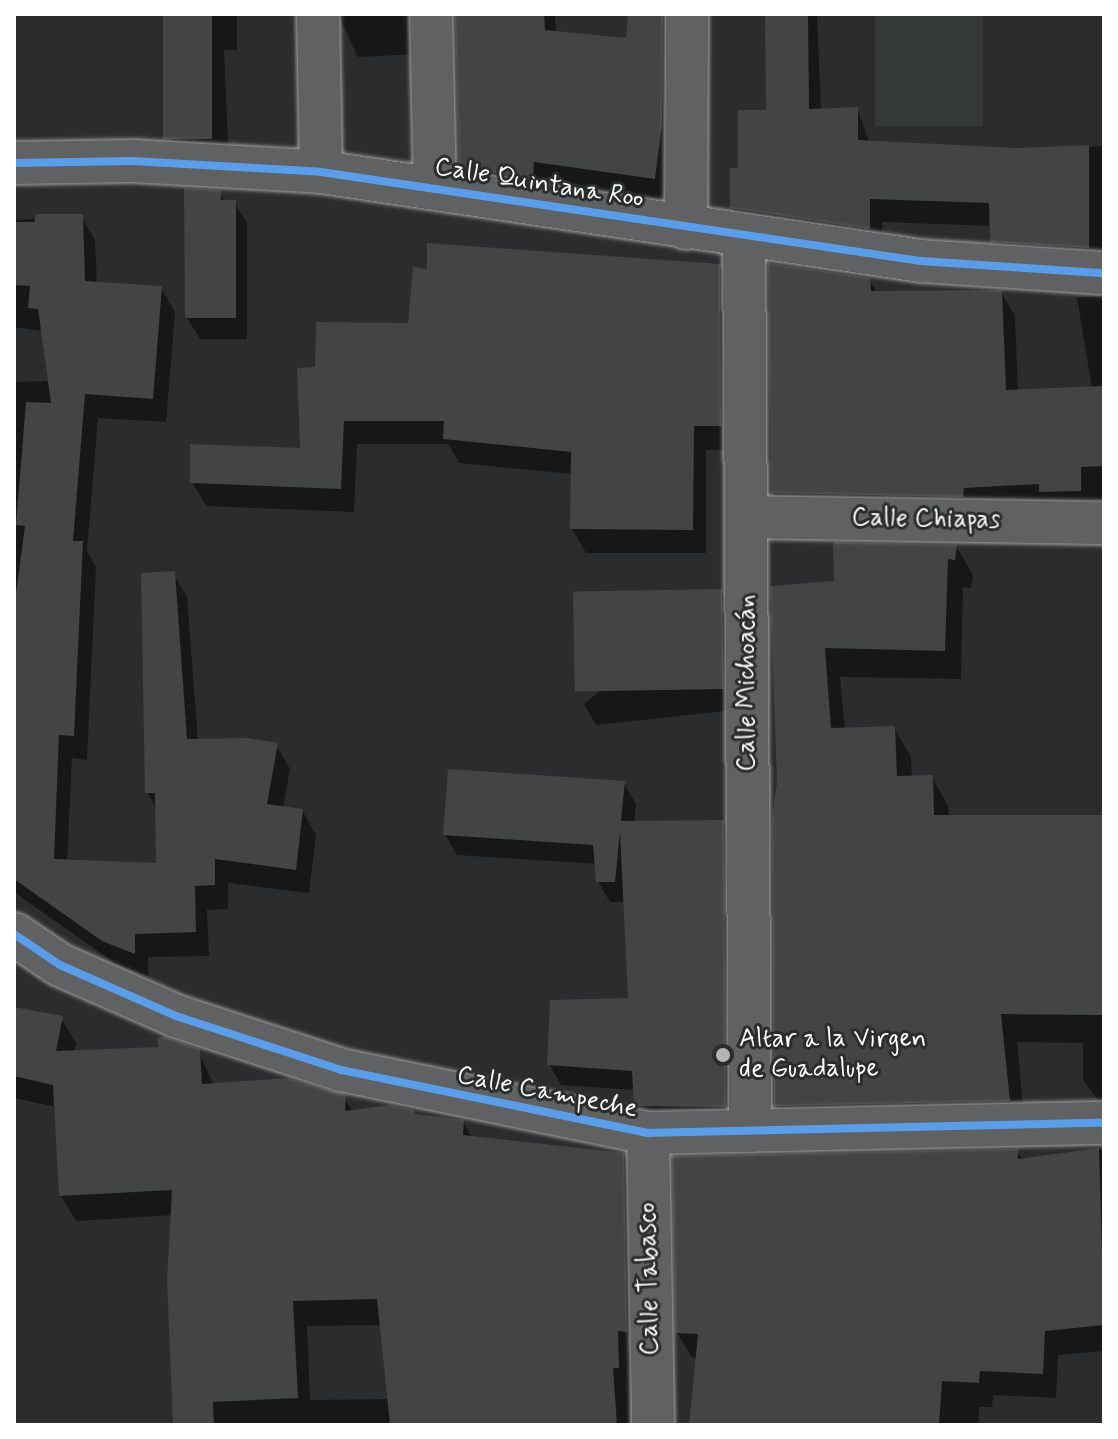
<!DOCTYPE html>
<meta charset="utf-8">
<style>
body{margin:0}
#map{position:relative;width:1118px;height:1439px;overflow:hidden;background:#2b2c2d;font-family:Mynerve,sans-serif}
div>[style]{position:absolute}
.built>*{inset:0;background:#353839;transform-origin:0 0}
.shadow>*{inset:0;background:#0007}
.building>*{inset:0;background:#434444;transform-origin:0 0}
.roads{filter:drop-shadow(0 0 2px #a0a0a0) drop-shadow(0 0 2px #a0a0a0)}
.minor>*{height:42px;margin:-21px;padding:0 21px;transform-origin:21px;border-radius:21px;background:#606162}
.cycleway>*{height:8px;margin:-4px;padding:0 4px;transform-origin:4px;border-radius:4px;background:#5a9eea}
.dots>*{width:22px;height:22px;translate:-50% -50%;box-sizing:border-box;border:4px solid #2a2d2e;border-radius:50%}
span{translate:-50% -50%;white-space:nowrap;text-align:center;line-height:1.15;-webkit-text-stroke:6px #2a2d2e;paint-order:stroke}
.street-label{font-size:26px;color:#fff}
.poi-label{font-size:26px;color:#fff}
.left{translate:0 -50%;text-align:left}
.frame{position:absolute;inset:0;border:16px solid #fff;pointer-events:none}
</style>
<div id="map">
<div class="built">
<i style="left:875px;top:14px;width:108px;height:112px"></i>
</div>
<div class="shadow">
<i style="clip-path:polygon(168px 14px,237px 14px,237px 50px,224px 50px,229px 162px,182px 160px,170px 138px)"></i>
<i style="clip-path:polygon(338px 14px,452px 14px,453px 16px,433px 16px,420px 54px,358px 57px)"></i>
<i style="clip-path:polygon(456px 14px,555px 14px,556px 33px,628px 40px,630px 14px,687px 14px,668px 202px,546px 185px,474px 191px,461px 168px)"></i>
<i style="clip-path:polygon(767px 14px,817px 14px,821px 110px,857px 109px,870px 143px,1017px 150px,1104px 146px,1104px 271px,1006px 264px,992px 241px,992px 226px,882px 222px,883px 252px,746px 231px,732px 208px,740px 171px,768px 112px)"></i>
<i style="clip-path:polygon(219px 192px,225px 202px,234px 202px,247px 223px,247px 339px,200px 339px,187px 318px)"></i>
<i style="clip-path:polygon(81px 216px,95px 240px,97px 284px,161px 288px,175px 312px,166px 422px,98px 418px,87px 551px,96px 567px,87px 760px,72px 758px,67px 862px,158px 865px,157px 810px,147px 792px,173px 573px,187px 597px,198px 741px,276px 745px,290px 769px,283px 808px,302px 810px,316px 835px,309px 893px,228px 883px,228px 909px,207px 910px,209px 956px,148px 957px,148px 976px,116px 964px,14px 892px,14px 624px,19px 588px,14px 588px,14px 382px,50px 381px,43px 331px,14px 327px,14px 220px)"></i>
<i style="clip-path:polygon(719px 266px,733px 290px,734px 449px,706px 450px,706px 553px,586px 553px,572px 529px,573px 474px,459px 463px,448px 444px,357px 444px,354px 512px,206px 506px,192px 482px,302px 450px,317px 369px,410px 325px)"></i>
<i style="clip-path:polygon(869px 280px,877px 293px,1001px 292px,1015px 316px,1018px 392px,1092px 389px,1077px 297px,1104px 296px,1104px 513px,787px 516px,773px 493px)"></i>
<i style="clip-path:polygon(956px 546px,973px 575px,971px 588px,963px 587px,961px 679px,840px 677px,845px 730px,894px 728px,911px 757px,912px 778px,932px 777px,948px 806px,949px 817px,1104px 817px,1104px 1109px,1083px 1080px,1083px 1043px,1017px 1042px,1025px 1129px,793px 1135px,776px 1106px,774px 819px,836px 583px)"></i>
<i style="clip-path:polygon(721px 591px,734px 612px,734px 710px,596px 725px,584px 704px)"></i>
<i style="clip-path:polygon(624px 783px,636px 804px,634px 823px,723px 822px,735px 842px,737px 1127px,648px 1126px,636px 1105px,635px 1090px,561px 1085px,549px 1064px,630px 1000px,626px 902px,610px 902px,598px 881px,597px 864px,457px 855px,445px 835px)"></i>
<i style="clip-path:polygon(evenodd,14px 1009px,61px 1018px,76px 1043px,74px 1052px,198px 1051px,214px 1085px,344px 1097px,353px 1112px,463px 1122px,472px 1138px,623px 1155px,638px 1180px,629px 1425px,175px 1425px,173px 1215px,76px 1221px,61px 1196px,56px 1107px,14px 1098px,14px 1009px,381px 1325px,389px 1399px,310px 1400px,307px 1326px,381px 1325px)"></i>
<i style="clip-path:polygon(1104px 1149px,1104px 1351px,1058px 1355px,1056px 1398px,993px 1395px,992px 1407px,979px 1407px,978px 1425px,691px 1425px,698px 1358px,692px 1357px,677px 1333px,1017px 1151px,1023px 1161px)"></i>
</div>
<div class="building">
<i style="left:163px;top:14px;width:49px;height:125px"></i>
<i style="clip-path:polygon(455px 14px,544px 14px,545px 30px,626px 38px,628px 14px,663px 14px,662px 124px,655px 179px,534px 162px,533px 178px,459px 168px)"></i>
<i style="clip-path:polygon(765px 14px,808px 14px,809px 109px,858px 107px,858px 140px,1017px 148px,1089px 145px,1089px 248px,990px 242px,989px 203px,870px 199px,870px 229px,730px 208px,730px 168px,738px 168px,738px 110px,766px 110px)"></i>
<i style="clip-path:polygon(184px 188px,221px 190px,221px 200px,236px 200px,236px 318px,185px 318px)"></i>
<i style="clip-path:polygon(36px 214px,83px 214px,85px 281px,162px 286px,153px 399px,85px 394px,73px 541px,83px 541px,74px 736px,59px 735px,54px 859px,156px 863px,155px 793px,145px 793px,141px 573px,175px 571px,187px 739px,247px 738px,278px 743px,267px 804px,303px 809px,296px 870px,215px 859px,215px 885px,195px 886px,196px 932px,135px 934px,135px 954px,102px 941px,14px 879px,14px 609px,25px 526px,16px 525px,26px 402px,51px 403px,38px 309px,28px 308px,30px 286px,14px 285px,14px 222px,34px 222px)"></i>
<i style="clip-path:polygon(427px 243px,720px 264px,721px 426px,694px 426px,693px 530px,570px 529px,571px 452px,443px 439px,444px 421px,344px 421px,341px 489px,190px 483px,190px 444px,300px 448px,297px 368px,315px 367px,316px 322px,408px 323px,413px 267px,427px 269px)"></i>
<i style="clip-path:polygon(768px 263px,870px 278px,871px 291px,1002px 290px,1006px 390px,1103px 386px,1104px 466px,1081px 467px,1081px 491px,1039px 492px,1039px 484px,964px 488px,963px 497px,771px 493px)"></i>
<i style="clip-path:polygon(833px 542px,957px 545px,955px 560px,948px 559px,945px 651px,825px 648px,831px 728px,895px 726px,897px 776px,933px 775px,934px 815px,1104px 815px,1104px 1015px,1001px 1014px,1010px 1101px,774px 1106px,772px 819px,777px 782px,770px 586px,834px 581px)"></i>
<i style="left:722px;top:589px;width:100px;height:149px;rotate:89deg"></i>
<i style="clip-path:polygon(448px 769px,625px 781px,621px 821px,724px 820px,726px 1107px,634px 1106px,632px 1071px,547px 1065px,550px 1000px,628px 998px,620px 832px,615px 882px,596px 882px,593px 845px,443px 835px)"></i>
<i style="clip-path:polygon(14px 1007px,63px 1016px,56px 1051px,158px 1047px,157px 1038px,165px 1037px,200px 1049px,202px 1084px,288px 1078px,346px 1095px,345px 1111px,391px 1105px,414px 1110px,415px 1114px,464px 1120px,463px 1135px,624px 1153px,627px 1332px,618px 1331px,619px 1368px,613px 1368px,617px 1425px,390px 1425px,377px 1299px,293px 1301px,298px 1398px,213px 1402px,214px 1425px,173px 1425px,167px 1280px,172px 1190px,59px 1196px,53px 1085px,14px 1076px)"></i>
<i style="clip-path:polygon(1099px 1148px,1104px 1325px,1045px 1331px,1043px 1374px,980px 1371px,979px 1383px,942px 1381px,939px 1425px,689px 1425px,698px 1334px,675px 1333px,672px 1156px,1018px 1149px,1018px 1159px)"></i>
</div>
<div class="roads">
<div class="minor">
<i style="left:318px;top:14px;width:158px;rotate:88.9deg"></i>
<i style="left:431px;top:14px;width:173px;rotate:88.7deg"></i>
<i style="left:14px;top:163px;width:119px;rotate:-1deg"></i>
<i style="left:133px;top:161px;width:188px;rotate:3.3deg"></i>
<i style="left:321px;top:172px;width:607px;rotate:8.44deg"></i>
<i style="left:921px;top:261px;width:183px;rotate:3.8deg"></i>
<i style="left:686px;top:228px;width:214px;rotate:-89.7deg"></i>
<i style="left:744px;top:235px;width:896px;rotate:89.62deg"></i>
<i style="left:748px;top:517px;width:356px;rotate:1deg"></i>
<i style="left:14px;top:934px;width:55px;rotate:34deg"></i>
<i style="left:60px;top:965px;width:127px;rotate:23.7deg"></i>
<i style="left:176px;top:1016px;width:174px;rotate:18.1deg"></i>
<i style="left:341px;top:1070px;width:313px;rotate:11.6deg"></i>
<i style="left:648px;top:1133px;width:456px;rotate:-1.3deg"></i>
<i style="left:648px;top:1133px;width:292px;rotate:89deg"></i>
</div>
</div>
<div class="cycleway">
<i style="left:14px;top:163px;width:119px;rotate:-1deg"></i>
<i style="left:133px;top:161px;width:188px;rotate:3.3deg"></i>
<i style="left:321px;top:172px;width:607px;rotate:8.44deg"></i>
<i style="left:921px;top:261px;width:183px;rotate:3.8deg"></i>
<i style="left:14px;top:934px;width:55px;rotate:34deg"></i>
<i style="left:60px;top:965px;width:127px;rotate:23.7deg"></i>
<i style="left:176px;top:1016px;width:174px;rotate:18.1deg"></i>
<i style="left:341px;top:1070px;width:313px;rotate:11.6deg"></i>
<i style="left:648px;top:1133px;width:456px;rotate:-1.3deg"></i>
</div>
<div class="dots">
<i style="left:723px;top:1055px;background:#b5b5b6"></i>
</div>
<div class="street-label">
<span style="left:539px;top:184px;rotate:9deg">Calle Quintana Roo</span>
<span style="left:926px;top:520px;rotate:1deg">Calle Chiapas</span>
<span style="left:748px;top:683px;rotate:-90deg">Calle Michoacán</span>
<span style="left:547px;top:1093px;rotate:11deg">Calle Campeche</span>
<span style="left:650px;top:1279px;rotate:-91deg">Calle Tabasco</span>
</div>
<div class="poi-label">
<span class="left" style="left:739px;top:1055px">Altar a la Virgen<br>de Guadalupe</span>
</div>
<div class="frame"></div>
</div>
